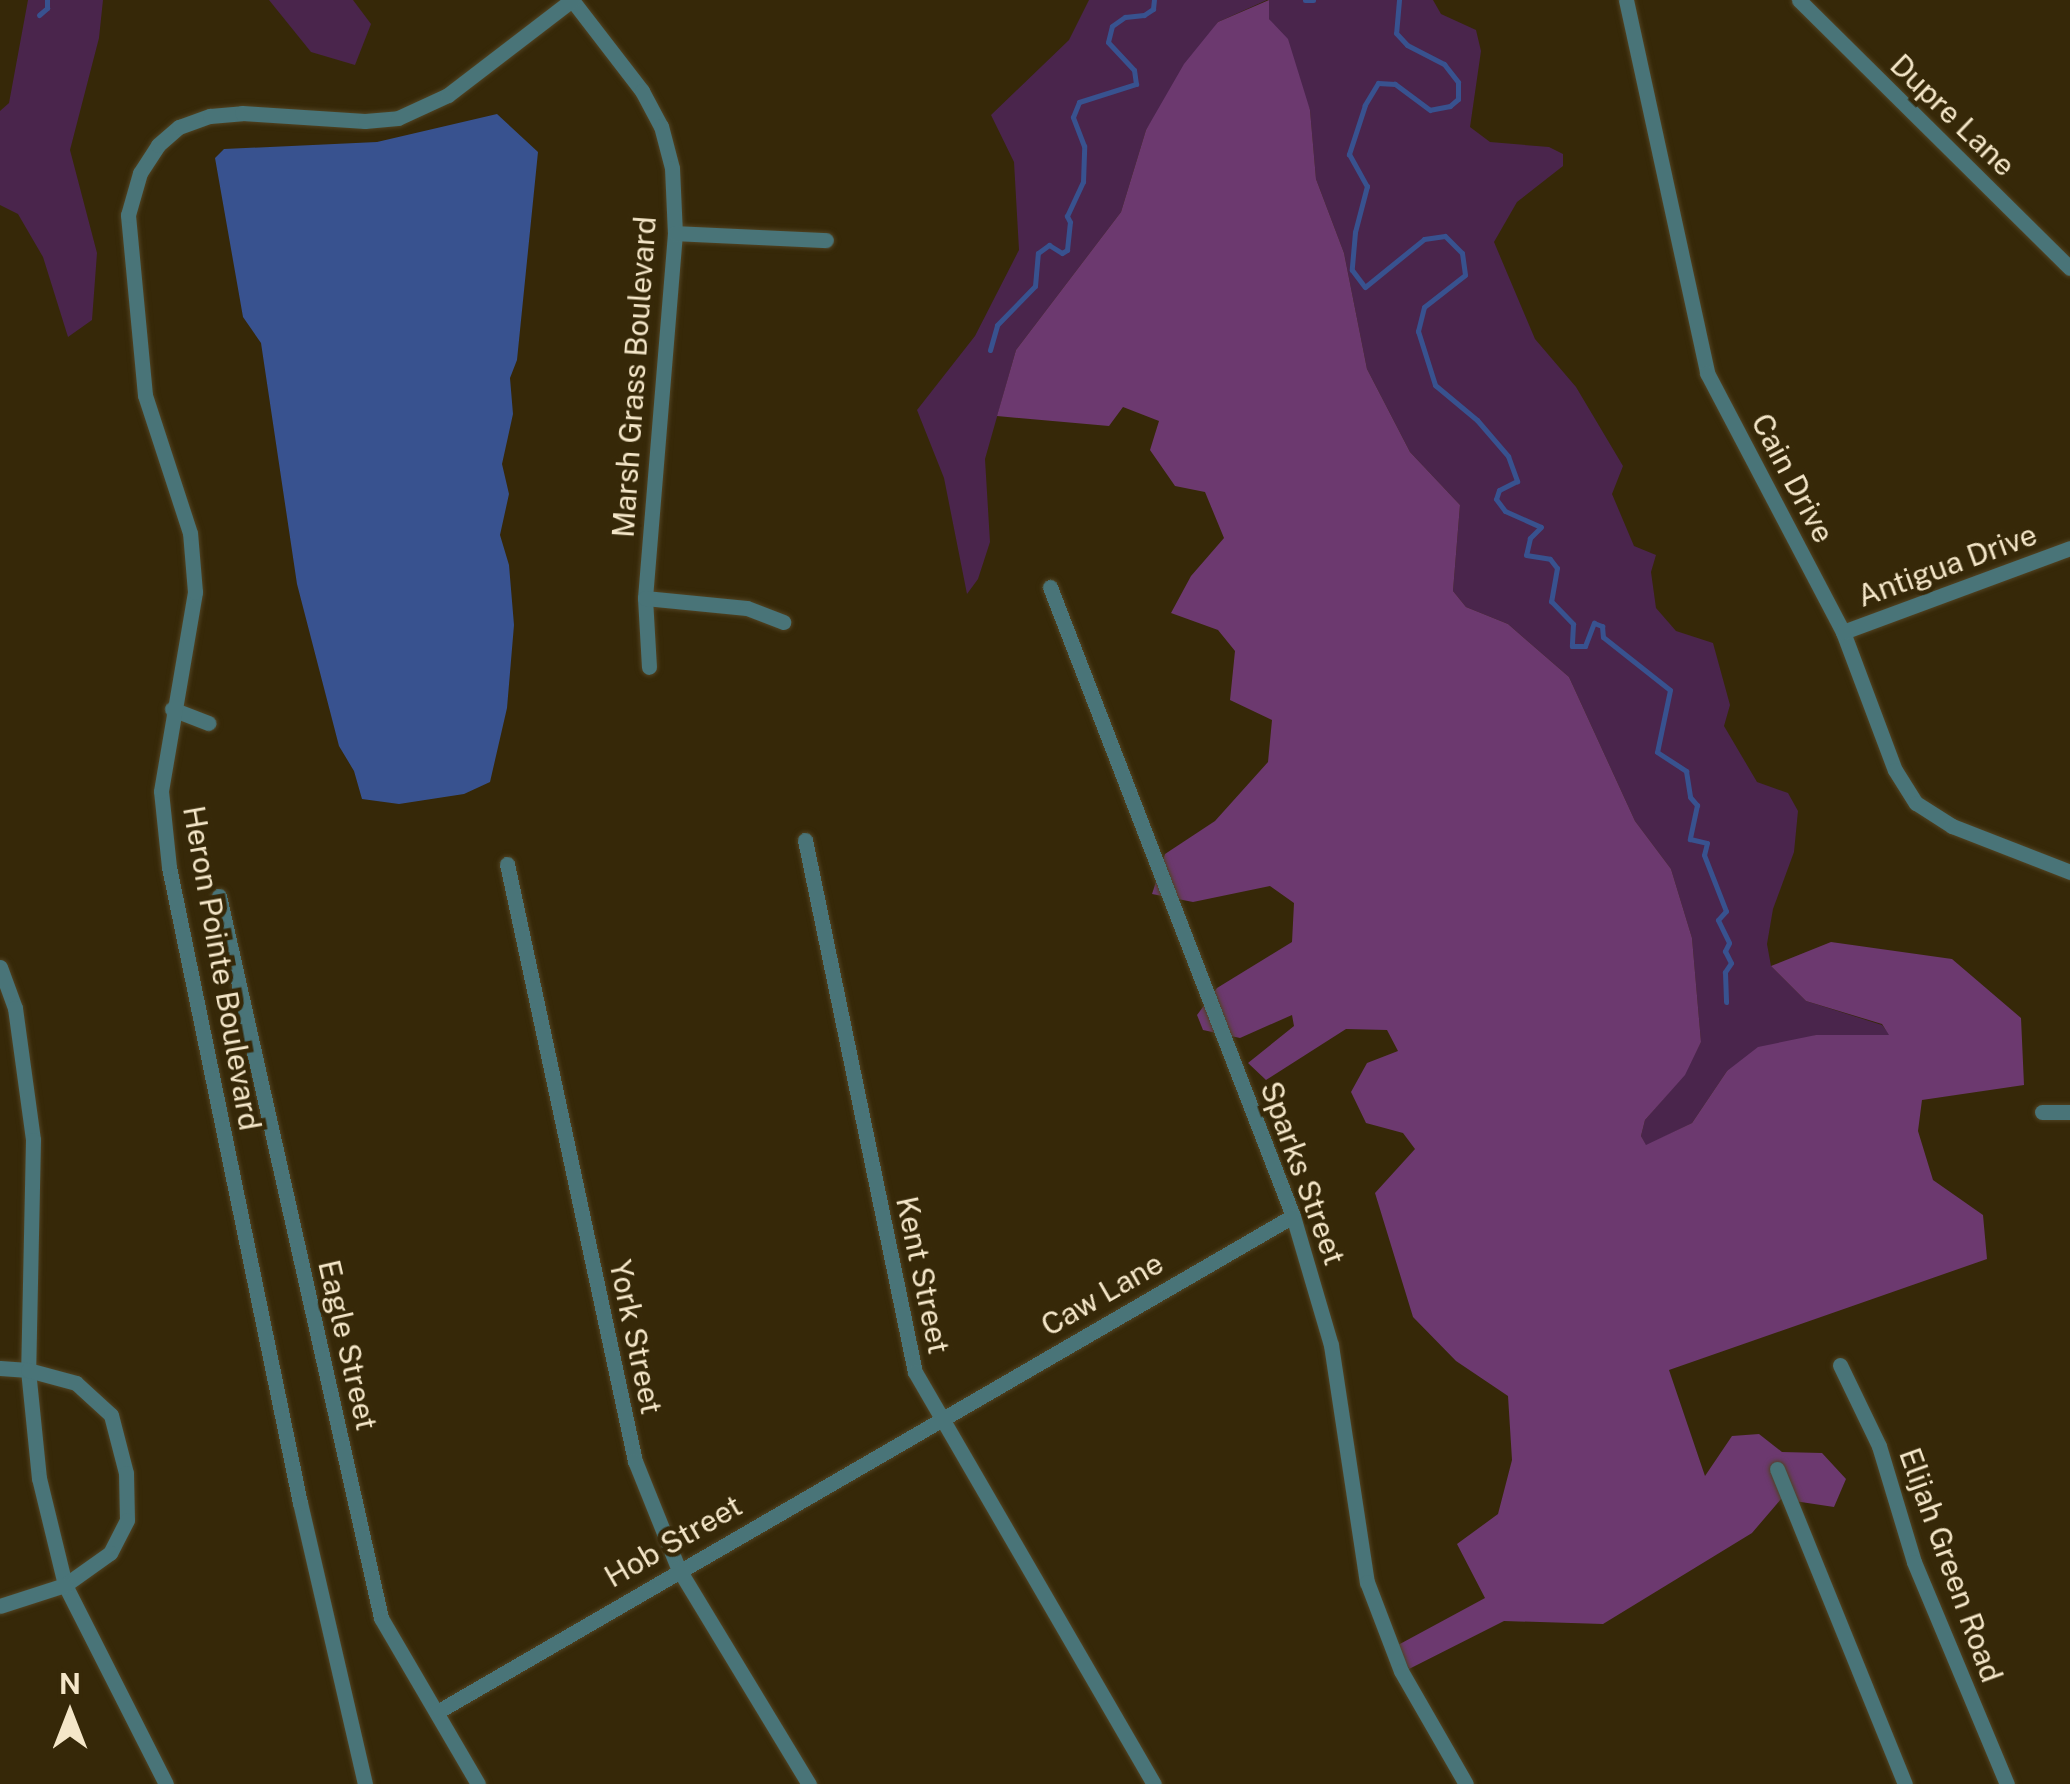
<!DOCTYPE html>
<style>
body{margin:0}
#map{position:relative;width:2070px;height:1784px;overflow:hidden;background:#362808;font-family:"Public Sans",sans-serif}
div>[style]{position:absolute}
.green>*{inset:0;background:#4a254c}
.forest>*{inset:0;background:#6c396f}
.water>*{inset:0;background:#38528f}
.stream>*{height:5px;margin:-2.5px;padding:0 2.5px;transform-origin:2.5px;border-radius:2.5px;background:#38528f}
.roads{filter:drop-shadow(0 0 2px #514323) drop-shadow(0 0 2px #514323)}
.minor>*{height:15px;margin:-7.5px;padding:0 7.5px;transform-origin:7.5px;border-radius:7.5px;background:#497478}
span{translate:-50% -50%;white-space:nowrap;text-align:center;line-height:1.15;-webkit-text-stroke:9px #362808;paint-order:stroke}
.street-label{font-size:30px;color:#f4e6c8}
.north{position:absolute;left:20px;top:1664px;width:100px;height:100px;-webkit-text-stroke:8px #362808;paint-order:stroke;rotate:0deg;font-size:28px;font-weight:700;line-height:40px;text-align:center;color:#f4e6c8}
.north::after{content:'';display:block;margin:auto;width:35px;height:45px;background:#f4e6c8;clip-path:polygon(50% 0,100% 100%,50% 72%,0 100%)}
</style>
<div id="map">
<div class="green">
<i style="clip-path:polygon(28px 0,103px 0,99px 38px,70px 150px,97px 253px,92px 320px,68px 337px,43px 257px,18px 214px,0 205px,0 111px,9px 103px)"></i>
<i style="clip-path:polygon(269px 0,353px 0,371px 24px,355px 65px,311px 52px)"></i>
<i style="clip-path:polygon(1089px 0,1267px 0,1218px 22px,1146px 130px,1121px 212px,1016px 350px,985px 459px,990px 542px,978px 579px,967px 594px,944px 478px,917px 410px,975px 336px,1019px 250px,1014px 162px,991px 115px,1069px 40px)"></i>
<i style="clip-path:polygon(1269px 0,1433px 0,1441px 14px,1476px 30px,1481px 51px,1470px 127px,1490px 142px,1549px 147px,1563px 154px,1563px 166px,1517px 202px,1494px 242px,1535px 339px,1576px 387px,1623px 466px,1612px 494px,1634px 546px,1656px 555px,1651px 572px,1656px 608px,1676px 631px,1713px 643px,1730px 705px,1724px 726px,1757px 782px,1788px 793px,1798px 811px,1794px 852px,1773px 909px,1767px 944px,1771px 966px,1806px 1001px,1882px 1025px,1890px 1035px,1816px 1035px,1727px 1071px,1692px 1123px,1646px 1146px,1641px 1136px,1645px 1120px,1684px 1075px,1701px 1042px,1692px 938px,1671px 869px,1635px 821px,1569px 677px,1508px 624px,1466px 607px,1453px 591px,1460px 505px,1410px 452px,1367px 369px,1344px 253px,1316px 179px,1310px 110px,1269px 19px)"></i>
</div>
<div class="forest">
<i style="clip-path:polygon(1269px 0,1269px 19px,1288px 39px,1310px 110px,1316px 179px,1344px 253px,1367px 369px,1410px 452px,1460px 505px,1453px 591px,1466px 607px,1508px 624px,1569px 677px,1635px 821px,1671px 869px,1692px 938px,1701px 1042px,1685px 1075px,1645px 1120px,1641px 1136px,1646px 1145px,1692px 1123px,1727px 1071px,1758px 1047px,1816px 1035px,1889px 1035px,1882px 1024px,1806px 1001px,1771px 966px,1831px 942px,1952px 959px,2021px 1018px,2024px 1085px,1922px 1100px,1918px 1131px,1933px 1180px,1983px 1215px,1987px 1259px,1669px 1370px,1705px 1476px,1732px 1436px,1759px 1434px,1782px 1452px,1822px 1453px,1846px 1479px,1834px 1507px,1781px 1499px,1752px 1533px,1603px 1624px,1504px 1621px,1409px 1669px,1398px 1645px,1485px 1598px,1457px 1544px,1498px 1514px,1512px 1460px,1508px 1396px,1456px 1361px,1413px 1317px,1375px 1193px,1415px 1149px,1403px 1133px,1366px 1123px,1351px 1092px,1367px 1063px,1398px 1051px,1387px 1030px,1346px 1029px,1266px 1080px,1248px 1063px,1294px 1026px,1292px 1015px,1240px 1038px,1203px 1030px,1197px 1015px,1217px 988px,1292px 942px,1294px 903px,1270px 886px,1193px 902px,1152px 894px,1165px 854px,1215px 821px,1268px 762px,1272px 720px,1230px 700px,1235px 651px,1218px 630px,1171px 613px,1191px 576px,1224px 538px,1205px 492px,1175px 486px,1150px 450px,1159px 421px,1123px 407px,1109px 426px,997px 416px,1016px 350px,1121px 212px,1146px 130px,1184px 64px,1218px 22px)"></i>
</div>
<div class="water">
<i style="clip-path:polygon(497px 114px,538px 152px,517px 360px,510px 378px,513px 414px,502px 464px,509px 494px,500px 535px,509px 565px,514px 625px,507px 708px,490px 782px,464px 794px,399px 804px,362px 799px,354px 771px,339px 746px,297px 584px,261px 343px,243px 317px,215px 158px,224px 149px,377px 142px)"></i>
</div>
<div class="stream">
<i style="left:1305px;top:0;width:8px"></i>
<i style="left:1399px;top:0;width:33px;rotate:95deg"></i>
<i style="left:1396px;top:33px;width:16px;rotate:47deg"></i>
<i style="left:1407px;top:45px;width:42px;rotate:27.2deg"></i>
<i style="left:1444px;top:64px;width:23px;rotate:52deg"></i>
<i style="left:1458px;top:82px;width:17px;rotate:90deg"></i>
<i style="left:1458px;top:99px;width:11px;rotate:139deg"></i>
<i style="left:1450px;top:106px;width:20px;rotate:169deg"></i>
<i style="left:1430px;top:110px;width:44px;rotate:-143.4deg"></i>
<i style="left:1395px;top:84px;width:17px;rotate:-177deg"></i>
<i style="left:1378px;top:83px;width:26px;rotate:121deg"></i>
<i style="left:1365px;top:105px;width:52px;rotate:108.1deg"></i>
<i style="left:1349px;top:154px;width:37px;rotate:61deg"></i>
<i style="left:1367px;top:186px;width:48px;rotate:104.6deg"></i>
<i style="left:1355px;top:232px;width:38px;rotate:95deg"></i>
<i style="left:1352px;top:270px;width:21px;rotate:53deg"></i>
<i style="left:1365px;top:287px;width:76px;rotate:-39.1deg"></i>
<i style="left:1424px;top:239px;width:21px;rotate:-8deg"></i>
<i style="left:1445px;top:236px;width:24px;rotate:45deg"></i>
<i style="left:1462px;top:253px;width:22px;rotate:82deg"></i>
<i style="left:1465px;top:275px;width:52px;rotate:142deg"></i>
<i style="left:1424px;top:307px;width:25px;rotate:104deg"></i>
<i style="left:1418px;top:331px;width:57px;rotate:72.5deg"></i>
<i style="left:1435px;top:385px;width:55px;rotate:39.8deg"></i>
<i style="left:1477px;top:420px;width:48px;rotate:49.3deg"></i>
<i style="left:1508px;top:456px;width:27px;rotate:70deg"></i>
<i style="left:1517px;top:481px;width:20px;rotate:153deg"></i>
<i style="left:1499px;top:490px;width:9px;rotate:108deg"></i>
<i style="left:1496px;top:499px;width:15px;rotate:53deg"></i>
<i style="left:1505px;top:511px;width:39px;rotate:24deg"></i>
<i style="left:1541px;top:527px;width:16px;rotate:135deg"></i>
<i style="left:1530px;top:538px;width:17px;rotate:103deg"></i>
<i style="left:1526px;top:555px;width:24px;rotate:9deg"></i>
<i style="left:1550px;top:559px;width:11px;rotate:52deg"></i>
<i style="left:1557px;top:568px;width:34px;rotate:100deg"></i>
<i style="left:1551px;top:601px;width:32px;rotate:46deg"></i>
<i style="left:1573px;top:624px;width:22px;rotate:93deg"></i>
<i style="left:1572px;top:646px;width:13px"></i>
<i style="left:1585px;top:646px;width:25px;rotate:-69deg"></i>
<i style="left:1594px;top:623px;width:9px;rotate:21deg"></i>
<i style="left:1602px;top:626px;width:11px;rotate:85deg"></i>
<i style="left:1603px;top:637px;width:85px;rotate:38.3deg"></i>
<i style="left:1670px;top:690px;width:63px;rotate:101.8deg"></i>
<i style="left:1657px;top:752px;width:35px;rotate:33deg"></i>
<i style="left:1686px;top:771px;width:26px;rotate:81deg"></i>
<i style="left:1690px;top:797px;width:11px;rotate:49deg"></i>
<i style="left:1697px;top:805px;width:35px;rotate:102deg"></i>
<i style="left:1690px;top:839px;width:17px;rotate:13deg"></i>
<i style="left:1707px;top:843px;width:12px;rotate:104deg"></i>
<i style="left:1704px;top:855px;width:60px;rotate:68.6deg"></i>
<i style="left:1726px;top:911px;width:12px;rotate:132deg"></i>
<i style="left:1718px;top:920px;width:25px;rotate:64deg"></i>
<i style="left:1729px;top:943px;width:9px;rotate:117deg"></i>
<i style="left:1725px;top:951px;width:13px;rotate:63deg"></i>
<i style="left:1731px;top:963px;width:11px;rotate:124deg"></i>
<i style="left:1725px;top:972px;width:30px;rotate:88deg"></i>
<i style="left:39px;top:15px;width:11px;rotate:-41deg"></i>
<i style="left:47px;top:8px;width:8px;rotate:-90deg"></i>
<i style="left:990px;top:350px;width:26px;rotate:-74deg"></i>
<i style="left:997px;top:325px;width:54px;rotate:-45.7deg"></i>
<i style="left:1035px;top:286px;width:33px;rotate:-85deg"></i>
<i style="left:1038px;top:253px;width:14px;rotate:-36deg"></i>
<i style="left:1049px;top:245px;width:15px;rotate:32deg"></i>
<i style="left:1062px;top:253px;width:6px;rotate:-31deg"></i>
<i style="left:1067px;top:250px;width:28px;rotate:-84deg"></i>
<i style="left:1070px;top:222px;width:7px;rotate:-117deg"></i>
<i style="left:1067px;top:216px;width:38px;rotate:-65deg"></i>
<i style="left:1083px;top:182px;width:36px;rotate:-88deg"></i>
<i style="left:1084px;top:146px;width:31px;rotate:-111deg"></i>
<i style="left:1073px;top:117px;width:16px;rotate:-68deg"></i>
<i style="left:1079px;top:102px;width:60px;rotate:-17.5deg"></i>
<i style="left:1136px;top:84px;width:14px;rotate:-98deg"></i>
<i style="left:1134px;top:70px;width:38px;rotate:-133deg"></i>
<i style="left:1108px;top:42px;width:16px;rotate:-76deg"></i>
<i style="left:1112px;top:26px;width:16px;rotate:-35deg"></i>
<i style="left:1125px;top:17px;width:19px;rotate:-6deg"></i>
<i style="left:1144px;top:15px;width:11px;rotate:-34deg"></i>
<i style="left:1153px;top:9px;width:9px;rotate:-84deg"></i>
</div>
<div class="roads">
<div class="minor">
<i style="left:572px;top:0;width:115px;rotate:52.4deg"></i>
<i style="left:642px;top:91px;width:40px;rotate:62deg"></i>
<i style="left:661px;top:126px;width:43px;rotate:75.3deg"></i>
<i style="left:672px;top:168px;width:65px;rotate:87.4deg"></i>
<i style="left:675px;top:233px;width:366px;rotate:94.7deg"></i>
<i style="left:645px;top:598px;width:69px;rotate:86.7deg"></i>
<i style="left:1626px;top:0;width:382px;rotate:77.7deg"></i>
<i style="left:1707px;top:373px;width:293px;rotate:62.3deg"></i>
<i style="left:1843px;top:632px;width:147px;rotate:69.4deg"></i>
<i style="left:1895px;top:770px;width:39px;rotate:58deg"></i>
<i style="left:1916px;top:803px;width:43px;rotate:32.6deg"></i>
<i style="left:1952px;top:826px;width:127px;rotate:21.3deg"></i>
<i style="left:1799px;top:0;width:381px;rotate:44.7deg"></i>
<i style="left:675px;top:233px;width:151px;rotate:2.7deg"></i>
<i style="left:1050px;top:587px;width:674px;rotate:68.88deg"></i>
<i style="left:1293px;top:1216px;width:134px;rotate:73.6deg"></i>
<i style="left:1331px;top:1345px;width:240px;rotate:81.4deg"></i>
<i style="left:1367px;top:1582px;width:95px;rotate:69.1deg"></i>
<i style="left:1401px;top:1671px;width:130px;rotate:60.1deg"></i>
<i style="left:645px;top:598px;width:102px;rotate:5.6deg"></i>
<i style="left:747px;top:608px;width:39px;rotate:21deg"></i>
<i style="left:1843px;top:632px;width:242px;rotate:-20.3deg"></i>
<i style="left:172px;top:709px;width:39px;rotate:21deg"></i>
<i style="left:805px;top:840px;width:543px;rotate:78.32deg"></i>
<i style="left:915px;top:1372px;width:476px;rotate:59.9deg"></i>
<i style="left:507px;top:864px;width:611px;rotate:77.9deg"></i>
<i style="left:635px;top:1461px;width:115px;rotate:68.1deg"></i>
<i style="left:678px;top:1568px;width:253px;rotate:58.8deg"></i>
<i style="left:219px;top:896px;width:740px;rotate:77.35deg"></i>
<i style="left:381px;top:1618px;width:192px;rotate:59.7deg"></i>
<i style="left:0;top:967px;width:44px;rotate:69.9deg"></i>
<i style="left:15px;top:1008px;width:133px;rotate:82.2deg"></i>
<i style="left:33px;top:1140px;width:230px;rotate:91.2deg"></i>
<i style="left:28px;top:1370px;width:109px;rotate:84.2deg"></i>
<i style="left:39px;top:1478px;width:110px;rotate:76.3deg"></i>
<i style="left:65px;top:1585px;width:223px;rotate:63.1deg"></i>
<i style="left:2042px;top:1112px;width:28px"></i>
<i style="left:1840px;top:1365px;width:90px;rotate:64.3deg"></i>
<i style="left:1879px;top:1446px;width:121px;rotate:73.2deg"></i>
<i style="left:1914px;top:1562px;width:241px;rotate:67.3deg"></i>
<i style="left:0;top:1368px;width:28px;rotate:4deg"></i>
<i style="left:28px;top:1370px;width:50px;rotate:15.2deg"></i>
<i style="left:76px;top:1383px;width:47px;rotate:42.4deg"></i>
<i style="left:111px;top:1415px;width:60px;rotate:75.5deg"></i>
<i style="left:126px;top:1473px;width:47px;rotate:88.8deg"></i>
<i style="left:127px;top:1520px;width:37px;rotate:117deg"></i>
<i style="left:110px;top:1553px;width:55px;rotate:144.6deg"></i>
<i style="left:65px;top:1585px;width:68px;rotate:162.1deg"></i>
<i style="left:1777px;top:1469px;width:340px;rotate:67.9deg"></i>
<i style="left:437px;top:1712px;width:989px;rotate:-30.09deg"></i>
<i style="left:365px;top:1784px;width:288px;rotate:-103deg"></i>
<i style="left:300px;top:1503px;width:649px;rotate:-101.64deg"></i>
<i style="left:169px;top:867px;width:76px;rotate:-96deg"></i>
<i style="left:161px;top:791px;width:202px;rotate:-80.3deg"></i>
<i style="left:195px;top:592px;width:59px;rotate:-94.8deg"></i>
<i style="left:190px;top:533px;width:145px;rotate:-108.1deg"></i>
<i style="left:145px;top:395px;width:181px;rotate:-95.4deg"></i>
<i style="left:128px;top:215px;width:44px;rotate:-74.1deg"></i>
<i style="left:140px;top:173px;width:33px;rotate:-57deg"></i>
<i style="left:158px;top:145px;width:28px;rotate:-41deg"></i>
<i style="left:179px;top:127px;width:33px;rotate:-20deg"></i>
<i style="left:210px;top:116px;width:32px;rotate:-5deg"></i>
<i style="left:242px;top:113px;width:123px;rotate:3.7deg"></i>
<i style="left:365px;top:121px;width:33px;rotate:-5deg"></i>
<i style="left:398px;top:118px;width:55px;rotate:-24.7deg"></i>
<i style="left:448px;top:95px;width:156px;rotate:-37.5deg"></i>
</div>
</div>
<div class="street-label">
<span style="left:1953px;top:115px;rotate:44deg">Dupre Lane</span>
<span style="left:634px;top:377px;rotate:-86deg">Marsh Grass Boulevard</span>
<span style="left:1793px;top:478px;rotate:62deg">Cain Drive</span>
<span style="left:1947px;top:565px;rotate:-20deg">Antigua Drive</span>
<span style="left:222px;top:968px;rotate:80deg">Heron Pointe Boulevard</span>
<span style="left:1303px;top:1173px;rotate:70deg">Sparks Street</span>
<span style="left:923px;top:1275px;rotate:78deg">Kent Street</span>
<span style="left:1102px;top:1294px;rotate:-30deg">Caw Lane</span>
<span style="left:636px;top:1337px;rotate:78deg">York Street</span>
<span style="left:348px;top:1345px;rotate:77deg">Eagle Street</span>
<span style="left:673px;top:1541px;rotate:-30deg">Hob Street</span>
<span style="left:1951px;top:1565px;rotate:70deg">Elijah Green Road</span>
</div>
<div class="north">N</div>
</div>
